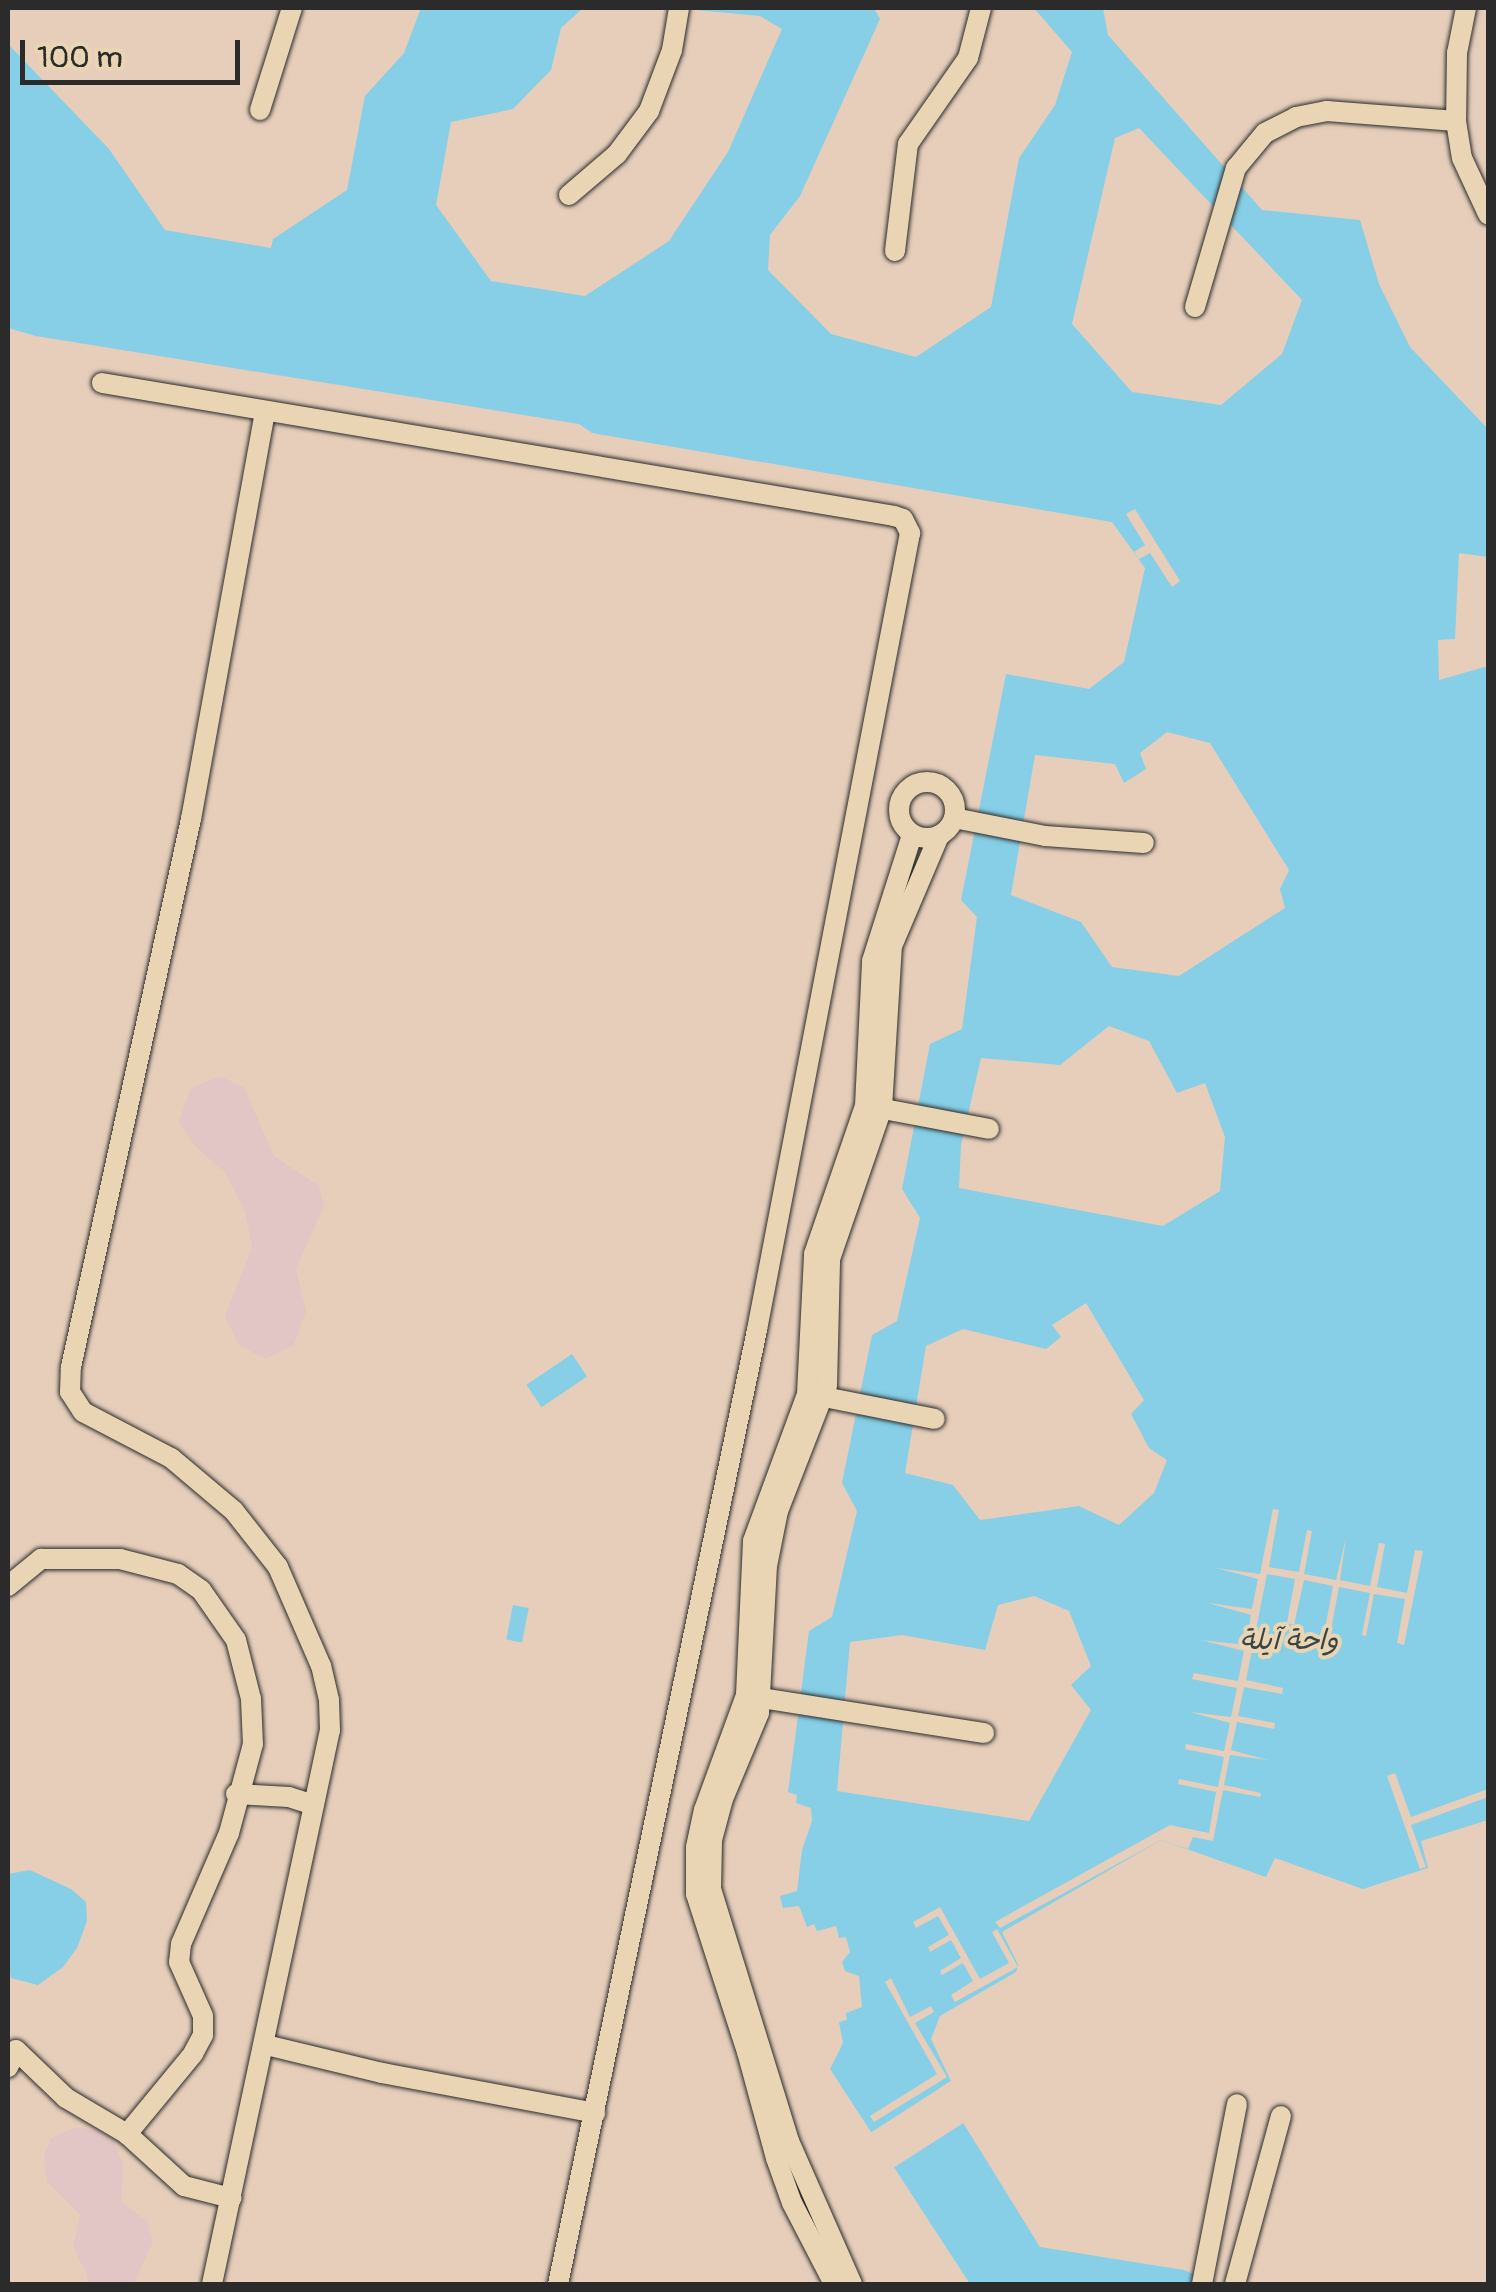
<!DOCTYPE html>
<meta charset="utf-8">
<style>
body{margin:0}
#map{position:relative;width:1496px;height:2292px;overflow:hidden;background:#e6cebb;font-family:Pangolin,"Playpen Sans Arabic",sans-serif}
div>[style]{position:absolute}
.built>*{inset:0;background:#e2c6c5}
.water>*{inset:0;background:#86cfe7;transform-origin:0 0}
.pier>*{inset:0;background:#e6cebb}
.roads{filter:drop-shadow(0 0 2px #2b2b2b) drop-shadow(0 0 2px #2b2b2b)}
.minor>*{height:20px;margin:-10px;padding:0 10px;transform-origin:10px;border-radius:10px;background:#e9d5b3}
.minor>.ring{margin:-10px;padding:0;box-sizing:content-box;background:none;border:20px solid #e9d5b3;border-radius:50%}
span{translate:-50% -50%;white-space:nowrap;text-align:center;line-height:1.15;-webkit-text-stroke:8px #e9d5b3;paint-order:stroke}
.water-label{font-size:28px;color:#394447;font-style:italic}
.frame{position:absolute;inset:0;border:10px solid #2b2b2b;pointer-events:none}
.scale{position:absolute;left:20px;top:40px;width:220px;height:45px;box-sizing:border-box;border:5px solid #2b2b2b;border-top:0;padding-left:12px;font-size:30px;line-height:35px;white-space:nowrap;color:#2b2b2b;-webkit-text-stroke:8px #e9d5b3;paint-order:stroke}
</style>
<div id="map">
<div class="built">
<i style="clip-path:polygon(219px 1076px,244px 1087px,274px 1156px,319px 1186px,324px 1206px,296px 1269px,306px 1311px,294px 1345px,265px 1359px,239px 1345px,225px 1317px,252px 1247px,245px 1211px,226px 1174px,195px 1146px,179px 1122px,190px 1089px)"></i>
<i style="clip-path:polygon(74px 2128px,97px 2130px,114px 2141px,123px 2165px,121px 2201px,148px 2222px,153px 2242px,134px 2284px,86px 2284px,88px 2277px,73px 2247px,80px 2215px,47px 2182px,44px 2156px,51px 2138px)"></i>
</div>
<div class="water">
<i style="clip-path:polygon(evenodd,421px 8px,583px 8px,561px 28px,551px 70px,513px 109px,451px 122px,436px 205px,491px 281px,585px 296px,669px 241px,728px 152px,782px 29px,760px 16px,675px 8px,874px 8px,880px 19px,800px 196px,770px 235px,768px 270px,831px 334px,916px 357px,991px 307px,1019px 158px,1055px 105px,1072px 52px,1034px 8px,1103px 8px,1108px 35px,1262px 210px,1360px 220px,1379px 284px,1410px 347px,1488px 429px,1488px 557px,1459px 553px,1455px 639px,1438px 640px,1439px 680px,1488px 666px,1488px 1820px,1421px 1841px,1428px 1868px,1363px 1889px,1275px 1858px,1266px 1877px,1161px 1840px,1002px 1932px,1018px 1965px,1016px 1972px,940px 2016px,931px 2039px,951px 2081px,941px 2087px,1040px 2247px,1184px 2270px,1218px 2284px,970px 2284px,830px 2069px,843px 2043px,839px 2022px,847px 2020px,846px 2013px,862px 2007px,859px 1976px,845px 1971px,842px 1962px,850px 1952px,846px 1937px,839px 1938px,836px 1926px,817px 1931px,814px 1924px,807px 1927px,799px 1906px,783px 1908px,780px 1896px,797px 1891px,802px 1850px,812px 1821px,811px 1808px,796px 1803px,797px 1795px,788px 1792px,809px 1631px,832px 1617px,857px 1511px,842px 1483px,872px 1335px,897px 1321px,920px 1218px,902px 1189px,930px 1044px,962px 1029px,977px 917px,961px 900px,1006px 674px,1089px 689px,1124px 662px,1145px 568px,1112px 522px,592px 433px,579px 424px,36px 336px,8px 328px,8px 44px,109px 149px,165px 230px,271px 248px,273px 239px,347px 190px,365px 96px,404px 53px,421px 8px,1139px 128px,1302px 300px,1282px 354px,1221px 405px,1132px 392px,1072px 324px,1115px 138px,1139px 128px,421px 8px,1167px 732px,1210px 743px,1289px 870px,1280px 889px,1285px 908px,1179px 976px,1112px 967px,1081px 922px,1011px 895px,1035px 755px,1115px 764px,1124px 783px,1146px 769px,1140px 753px,1167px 732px,421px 8px,1109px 1026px,1149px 1041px,1177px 1093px,1205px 1083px,1225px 1137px,1220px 1191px,1163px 1226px,959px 1188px,961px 1145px,981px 1058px,1060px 1065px,1109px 1026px,421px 8px,1086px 1303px,1144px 1400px,1131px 1414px,1149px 1448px,1167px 1460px,1154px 1493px,1119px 1525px,1079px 1506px,980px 1520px,953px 1485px,905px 1473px,926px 1346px,963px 1329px,1046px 1349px,1061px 1337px,1052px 1325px,1086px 1303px,421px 8px,1034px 1596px,1069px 1611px,1091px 1666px,1071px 1685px,1091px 1710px,1029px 1821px,837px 1791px,850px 1642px,902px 1635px,985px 1650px,998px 1605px,1034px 1596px)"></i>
<i style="left:572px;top:1354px;width:27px;height:55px;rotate:56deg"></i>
<i style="left:513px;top:1605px;width:16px;height:35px;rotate:11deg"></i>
<i style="clip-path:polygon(30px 1870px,71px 1889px,86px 1902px,87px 1921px,77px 1948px,63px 1967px,38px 1985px,11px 1978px,8px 1961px,8px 1874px)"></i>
</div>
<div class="pier">
<i style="clip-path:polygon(1135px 509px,1180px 581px,1172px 587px,1150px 553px,1139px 559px,1134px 552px,1145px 545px,1126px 514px)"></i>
<i style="clip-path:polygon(1273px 1509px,1279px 1510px,1269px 1567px,1299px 1572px,1307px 1530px,1312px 1531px,1304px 1574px,1336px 1580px,1346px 1538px,1340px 1580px,1370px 1586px,1379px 1543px,1385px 1544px,1377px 1587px,1407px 1593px,1415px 1550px,1423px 1551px,1404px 1645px,1397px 1643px,1405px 1599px,1374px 1594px,1366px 1636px,1362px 1635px,1370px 1593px,1339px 1587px,1331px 1630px,1325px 1629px,1333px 1586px,1304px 1580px,1294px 1625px,1287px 1623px,1295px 1579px,1267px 1574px,1246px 1680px,1283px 1688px,1282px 1694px,1244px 1687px,1238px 1716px,1275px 1723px,1274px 1729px,1237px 1722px,1231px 1750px,1268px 1760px,1230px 1755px,1224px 1785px,1261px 1793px,1260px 1797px,1223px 1790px,1213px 1841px,1193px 1837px,1188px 1849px,1161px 1840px,1000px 1928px,995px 1922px,1170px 1825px,1209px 1833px,1216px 1792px,1178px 1784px,1179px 1779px,1218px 1787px,1224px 1757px,1185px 1749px,1186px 1744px,1224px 1751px,1230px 1723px,1190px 1712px,1231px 1717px,1237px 1688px,1192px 1679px,1194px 1673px,1238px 1681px,1244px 1651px,1201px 1640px,1246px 1645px,1251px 1615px,1208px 1603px,1252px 1609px,1258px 1579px,1216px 1568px,1260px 1574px)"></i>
<i style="clip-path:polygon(1395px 1773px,1411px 1817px,1488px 1789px,1488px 1797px,1411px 1825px,1426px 1867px,1420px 1869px,1387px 1776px)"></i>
<i style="clip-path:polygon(940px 1907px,980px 1979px,1009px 1963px,992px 1932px,997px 1929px,1018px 1967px,955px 2002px,951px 1995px,973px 1981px,963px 1963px,942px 1975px,940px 1971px,961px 1958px,951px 1940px,930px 1952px,928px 1947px,949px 1935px,938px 1916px,916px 1928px,913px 1922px)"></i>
<i style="clip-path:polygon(891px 1978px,910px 2017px,931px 2006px,934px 2012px,915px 2023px,947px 2077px,874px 2122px,870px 2116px,937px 2074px,885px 1982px)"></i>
<i style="clip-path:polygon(951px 2081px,954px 2085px,948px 2088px,968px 2120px,890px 2170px,867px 2135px)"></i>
</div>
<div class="roads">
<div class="minor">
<i style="left:1466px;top:8px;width:46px;rotate:101.3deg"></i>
<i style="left:1457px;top:53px;width:68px;rotate:90.8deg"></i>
<i style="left:1456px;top:121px;width:37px;rotate:81deg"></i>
<i style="left:1462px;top:158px;width:62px;rotate:65.1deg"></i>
<i style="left:260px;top:110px;width:107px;rotate:-72.6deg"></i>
<i style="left:569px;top:195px;width:63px;rotate:-40.5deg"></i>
<i style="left:617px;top:154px;width:54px;rotate:-53.3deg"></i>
<i style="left:649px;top:111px;width:65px;rotate:-69.3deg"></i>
<i style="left:672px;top:50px;width:43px;rotate:-80.5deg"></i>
<i style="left:895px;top:251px;width:108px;rotate:-83.1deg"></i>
<i style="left:908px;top:144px;width:105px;rotate:-55.1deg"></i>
<i style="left:968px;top:58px;width:52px;rotate:-75.4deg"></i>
<i style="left:1195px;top:307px;width:145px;rotate:-73.6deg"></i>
<i style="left:1236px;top:168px;width:45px;rotate:-50.4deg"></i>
<i style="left:1265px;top:133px;width:35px;rotate:-27deg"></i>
<i style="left:1296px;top:117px;width:32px;rotate:-11deg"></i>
<i style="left:1327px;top:111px;width:129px;rotate:4.4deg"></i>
<i style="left:102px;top:383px;width:803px;rotate:9.53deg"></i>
<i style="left:894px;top:516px;width:9px;rotate:18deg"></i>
<i style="left:903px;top:519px;width:16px;rotate:63deg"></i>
<i style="left:910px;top:533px;width:812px;rotate:100.87deg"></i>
<i style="left:757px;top:1330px;width:975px;rotate:101.78deg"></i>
<i class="ring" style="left:899px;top:782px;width:36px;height:36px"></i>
<i style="left:954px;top:818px;width:93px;rotate:11.2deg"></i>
<i style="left:1045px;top:836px;width:99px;rotate:4deg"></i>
<i style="left:873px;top:1107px;width:118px;rotate:10.7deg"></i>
<i style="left:814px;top:1395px;width:123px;rotate:11.2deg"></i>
<i style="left:8px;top:1586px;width:43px;rotate:-39.3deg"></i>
<i style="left:41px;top:1559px;width:79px"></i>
<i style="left:120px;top:1559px;width:60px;rotate:14.5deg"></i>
<i style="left:178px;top:1574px;width:28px;rotate:35deg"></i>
<i style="left:201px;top:1590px;width:61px;rotate:55deg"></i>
<i style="left:236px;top:1640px;width:61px;rotate:75.7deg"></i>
<i style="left:251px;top:1699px;width:45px;rotate:87.5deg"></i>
<i style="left:253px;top:1744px;width:92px;rotate:105.1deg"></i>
<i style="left:229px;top:1833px;width:121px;rotate:113.4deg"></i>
<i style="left:181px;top:1944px;width:18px;rotate:96deg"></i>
<i style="left:179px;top:1962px;width:59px;rotate:66deg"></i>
<i style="left:203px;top:2016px;width:19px;rotate:90deg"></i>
<i style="left:203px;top:2035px;width:21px;rotate:118deg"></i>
<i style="left:193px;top:2054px;width:104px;rotate:129.5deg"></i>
<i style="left:127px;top:2134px;width:71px;rotate:-149.5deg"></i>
<i style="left:66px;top:2098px;width:69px;rotate:-136.2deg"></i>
<i style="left:16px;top:2050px;width:19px;rotate:115deg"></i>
<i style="left:748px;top:1696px;width:239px;rotate:8.9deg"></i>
<i style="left:236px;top:1794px;width:53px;rotate:3.2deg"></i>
<i style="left:289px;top:1797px;width:26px;rotate:18deg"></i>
<i style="left:266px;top:2045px;width:119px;rotate:13.6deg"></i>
<i style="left:382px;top:2073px;width:217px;rotate:10.6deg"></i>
<i style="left:127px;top:2134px;width:77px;rotate:42.4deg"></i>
<i style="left:184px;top:2186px;width:49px;rotate:14.3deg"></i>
<i style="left:212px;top:2284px;width:566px;rotate:-77.98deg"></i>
<i style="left:330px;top:1730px;width:30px;rotate:-92deg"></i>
<i style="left:329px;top:1700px;width:35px;rotate:-103deg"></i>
<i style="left:321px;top:1666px;width:108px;rotate:-113.5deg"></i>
<i style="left:278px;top:1567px;width:71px;rotate:-128.2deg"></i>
<i style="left:234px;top:1511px;width:82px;rotate:-139.9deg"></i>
<i style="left:171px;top:1458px;width:99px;rotate:-152.4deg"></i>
<i style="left:83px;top:1412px;width:24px;rotate:-123deg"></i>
<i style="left:70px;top:1392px;width:25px;rotate:-88deg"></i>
<i style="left:71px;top:1367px;width:561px;rotate:-77.65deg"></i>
<i style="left:191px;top:819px;width:414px;rotate:-79.7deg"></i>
<i style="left:834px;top:2284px;width:91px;rotate:-117.4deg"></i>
<i style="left:792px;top:2203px;width:48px;rotate:-109.6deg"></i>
<i style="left:776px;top:2158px;width:110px;rotate:-105.3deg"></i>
<i style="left:747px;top:2052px;width:166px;rotate:-107.9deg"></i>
<i style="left:696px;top:1894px;width:47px;rotate:-90deg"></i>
<i style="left:696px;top:1847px;width:38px;rotate:-78deg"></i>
<i style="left:704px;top:1810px;width:122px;rotate:-69.9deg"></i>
<i style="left:746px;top:1695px;width:154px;rotate:-87.4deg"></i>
<i style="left:753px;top:1541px;width:157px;rotate:-69.8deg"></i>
<i style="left:807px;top:1394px;width:140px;rotate:-87.1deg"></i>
<i style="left:814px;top:1254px;width:157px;rotate:-71deg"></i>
<i style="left:865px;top:1106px;width:145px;rotate:-87.2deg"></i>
<i style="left:872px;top:961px;width:132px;rotate:-72.4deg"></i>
<i style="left:852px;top:2284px;width:156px;rotate:-113.8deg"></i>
<i style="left:789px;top:2141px;width:264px;rotate:-107.2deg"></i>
<i style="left:711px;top:1889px;width:49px;rotate:-88.8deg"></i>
<i style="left:712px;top:1840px;width:42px;rotate:-75deg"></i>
<i style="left:723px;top:1799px;width:93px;rotate:-67.3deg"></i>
<i style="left:759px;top:1713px;width:147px;rotate:-86.9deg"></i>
<i style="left:767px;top:1566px;width:56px;rotate:-78.7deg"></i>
<i style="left:778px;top:1511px;width:135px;rotate:-68.7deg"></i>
<i style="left:827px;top:1385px;width:126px;rotate:-88.6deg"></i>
<i style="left:830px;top:1259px;width:160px;rotate:-71deg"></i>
<i style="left:882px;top:1108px;width:162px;rotate:-86.5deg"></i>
<i style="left:892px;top:946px;width:120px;rotate:-66.9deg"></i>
<i style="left:1202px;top:2284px;width:183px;rotate:-79deg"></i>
<i style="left:1235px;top:2284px;width:174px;rotate:-74.7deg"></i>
</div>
</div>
<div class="water-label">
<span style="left:1289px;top:1641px">واحة آيلة</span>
</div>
<div class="frame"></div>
<div class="scale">100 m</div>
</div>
